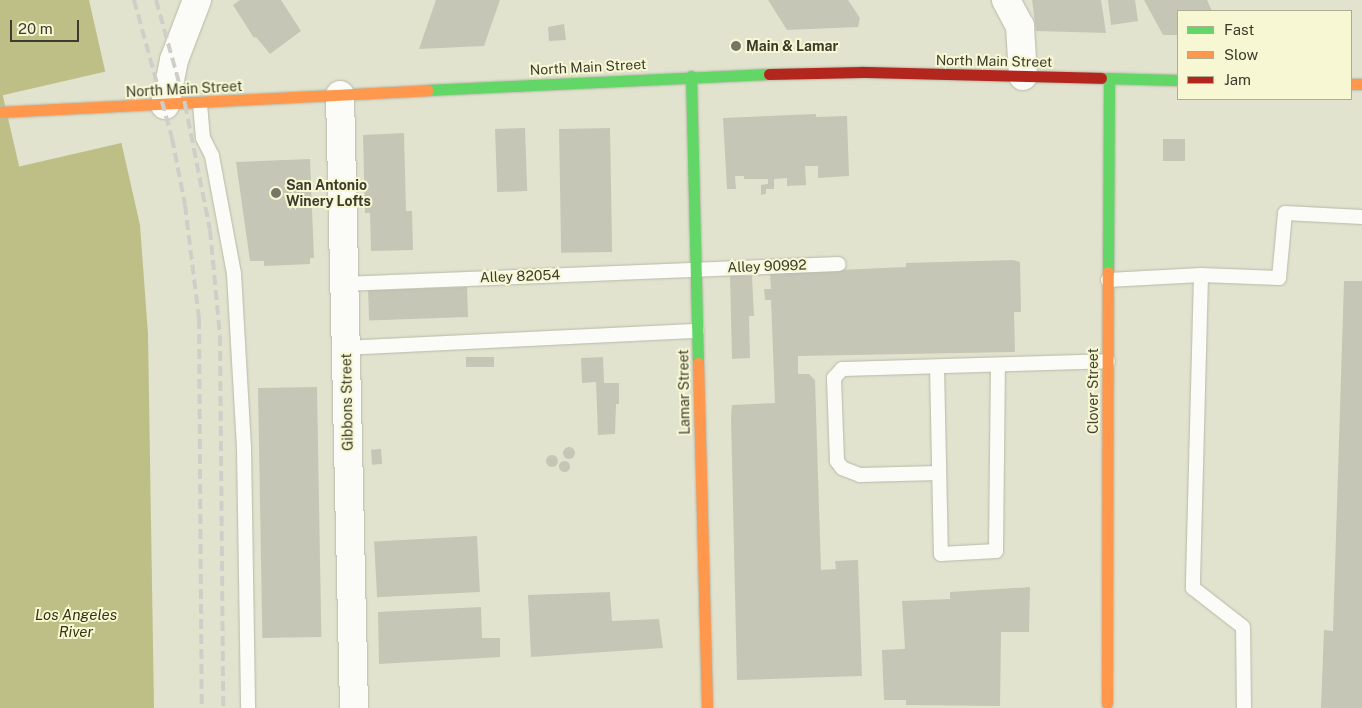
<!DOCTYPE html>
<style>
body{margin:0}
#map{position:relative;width:1362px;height:708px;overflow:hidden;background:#e2e3ce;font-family:"Public Sans",sans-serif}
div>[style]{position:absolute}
.water>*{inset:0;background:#bebf86}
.pier>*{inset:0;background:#e2e3ce;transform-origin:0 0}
.building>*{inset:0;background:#c6c6b6;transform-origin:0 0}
.round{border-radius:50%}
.roads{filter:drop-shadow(0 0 1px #b8b9a8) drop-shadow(0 0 1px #b8b9a8)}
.lane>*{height:14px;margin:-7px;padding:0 7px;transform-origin:7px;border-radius:7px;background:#fbfbf8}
.street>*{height:28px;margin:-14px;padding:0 14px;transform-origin:14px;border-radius:14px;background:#fbfbf8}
.fast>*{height:11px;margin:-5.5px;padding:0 5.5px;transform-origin:5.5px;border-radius:5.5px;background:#63d668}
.slow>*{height:11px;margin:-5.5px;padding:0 5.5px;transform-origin:5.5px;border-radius:5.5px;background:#ff974d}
.jam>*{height:11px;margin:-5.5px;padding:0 5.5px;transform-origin:5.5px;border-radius:5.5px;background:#b3261e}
.rail>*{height:4px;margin-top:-2px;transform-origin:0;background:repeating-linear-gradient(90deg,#cfcfc9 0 10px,transparent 0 15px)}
.dots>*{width:14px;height:14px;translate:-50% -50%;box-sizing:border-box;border:2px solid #f7f8d3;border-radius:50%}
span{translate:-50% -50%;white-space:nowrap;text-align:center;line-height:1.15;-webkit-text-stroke:4px #f7f8d3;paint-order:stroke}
.poi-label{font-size:14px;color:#3c3c2e;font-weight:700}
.left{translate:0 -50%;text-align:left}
.street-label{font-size:14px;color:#3c3c2e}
.water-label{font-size:15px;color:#343413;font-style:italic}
.legend{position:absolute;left:1177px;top:10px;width:175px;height:90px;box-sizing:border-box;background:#f7f8d3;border:1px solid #acad91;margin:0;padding:6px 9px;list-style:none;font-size:15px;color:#3c3c2e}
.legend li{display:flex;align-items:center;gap:10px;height:25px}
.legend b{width:25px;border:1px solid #acad91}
.scale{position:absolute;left:10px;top:20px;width:69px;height:22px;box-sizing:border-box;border:2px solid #3c3c2e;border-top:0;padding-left:6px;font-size:15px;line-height:18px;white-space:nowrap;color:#3c3c2e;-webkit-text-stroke:4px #f7f8d3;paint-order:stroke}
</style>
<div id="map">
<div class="water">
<i style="clip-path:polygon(0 0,89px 0,140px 225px,148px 334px,154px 708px,0 708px)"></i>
</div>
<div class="pier">
<i style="left:108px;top:71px;width:73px;height:108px;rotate:77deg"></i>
</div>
<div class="building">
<i style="clip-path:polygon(240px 0,281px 0,301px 31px,270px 54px,256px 37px,254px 38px,233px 5px)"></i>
<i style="clip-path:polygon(436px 0,500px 0,484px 46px,419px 49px)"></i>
<i style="clip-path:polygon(768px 0,848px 0,860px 18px,858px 27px,787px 30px)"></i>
<i style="clip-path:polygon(1032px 0,1101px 0,1106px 33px,1036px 31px)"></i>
<i style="clip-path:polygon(1108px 0,1135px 0,1138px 21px,1111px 25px)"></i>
<i style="clip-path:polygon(1144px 0,1207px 0,1212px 11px,1178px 11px,1178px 35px,1163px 35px)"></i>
<i style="clip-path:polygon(564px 24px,566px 40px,549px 41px,548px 27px)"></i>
<i style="clip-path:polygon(816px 114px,816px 117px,847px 116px,849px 176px,818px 178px,818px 166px,805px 166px,806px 185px,787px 186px,787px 178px,774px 179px,774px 189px,766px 189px,766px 194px,761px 195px,761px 185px,768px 184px,768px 179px,744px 179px,744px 176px,735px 176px,736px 189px,727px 189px,723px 118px)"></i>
<i style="left:525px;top:128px;width:63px;height:30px;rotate:88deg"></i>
<i style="left:610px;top:128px;width:124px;height:51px;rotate:89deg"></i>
<i style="clip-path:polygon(404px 133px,406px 211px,412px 211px,413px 250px,371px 251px,370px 213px,365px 213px,363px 135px)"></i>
<i style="left:1163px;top:139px;width:22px;height:22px"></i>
<i style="clip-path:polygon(310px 159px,314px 258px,310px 258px,310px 264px,264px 266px,264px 261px,250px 261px,236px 162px)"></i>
<i style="clip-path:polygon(1013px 260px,1020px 262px,1021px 312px,1014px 312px,1015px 352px,798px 356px,798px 374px,809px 374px,815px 380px,821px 570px,836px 569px,835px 561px,858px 560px,862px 676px,737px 680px,731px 418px,732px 405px,775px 403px,771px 300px,765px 300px,764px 289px,771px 289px,770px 273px,906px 267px,906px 263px)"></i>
<i style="clip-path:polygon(730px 276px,752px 276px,754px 316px,749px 316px,750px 358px,732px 359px)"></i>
<i style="clip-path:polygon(1344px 281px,1362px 281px,1362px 708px,1321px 708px,1324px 630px,1333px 631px)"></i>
<i style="left:467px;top:287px;width:30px;height:99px;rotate:88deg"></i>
<i style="left:494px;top:357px;width:10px;height:28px;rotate:90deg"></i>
<i style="clip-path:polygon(603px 357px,604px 383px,619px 383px,619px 404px,616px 404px,615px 434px,598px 435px,596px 382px,582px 383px,581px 358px)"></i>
<i style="left:317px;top:387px;width:250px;height:59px;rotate:89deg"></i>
<i class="round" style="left:563px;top:447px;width:12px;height:12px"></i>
<i style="left:381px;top:449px;width:15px;height:10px;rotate:86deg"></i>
<i class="round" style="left:546px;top:455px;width:12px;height:12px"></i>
<i class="round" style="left:558.5px;top:460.5px;width:11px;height:11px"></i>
<i style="left:477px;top:536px;width:56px;height:103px;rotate:87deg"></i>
<i style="clip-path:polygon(1030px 587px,1029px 632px,1001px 632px,1000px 706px,906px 705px,906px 700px,884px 700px,882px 650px,905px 649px,902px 601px,950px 599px,950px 592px)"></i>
<i style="clip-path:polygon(610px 592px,612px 621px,659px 619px,663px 648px,531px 657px,528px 595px)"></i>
<i style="clip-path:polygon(481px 607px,482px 638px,500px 638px,500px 657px,379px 664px,378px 612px)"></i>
</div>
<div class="roads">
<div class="lane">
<i style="left:200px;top:104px;width:34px;rotate:85deg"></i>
<i style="left:203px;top:138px;width:20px;rotate:63deg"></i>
<i style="left:212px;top:156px;width:120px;rotate:79.4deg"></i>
<i style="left:234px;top:274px;width:174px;rotate:86.7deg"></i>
<i style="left:244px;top:448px;width:260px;rotate:89.1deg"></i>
<i style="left:1201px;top:275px;width:78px;rotate:2.2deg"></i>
<i style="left:1279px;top:278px;width:65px;rotate:-84.7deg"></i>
<i style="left:1285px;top:213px;width:77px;rotate:3deg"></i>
<i style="left:1108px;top:280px;width:93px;rotate:-3.1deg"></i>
<i style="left:1201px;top:275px;width:313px;rotate:91.5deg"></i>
<i style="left:1193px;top:588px;width:63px;rotate:38deg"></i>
<i style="left:1243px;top:627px;width:81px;rotate:89.3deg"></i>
<i style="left:344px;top:284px;width:495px;rotate:-2.3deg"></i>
<i style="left:345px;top:348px;width:352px;rotate:-2.8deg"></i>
<i style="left:937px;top:367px;width:187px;rotate:88.8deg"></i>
<i style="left:941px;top:554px;width:55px;rotate:-3.1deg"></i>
<i style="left:996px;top:551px;width:186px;rotate:-89.4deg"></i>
<i style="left:939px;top:473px;width:79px;rotate:178.5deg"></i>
<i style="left:860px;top:475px;width:19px;rotate:-159deg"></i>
<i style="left:842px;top:468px;width:9px;rotate:-126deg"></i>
<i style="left:837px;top:461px;width:83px;rotate:-92.1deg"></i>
<i style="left:834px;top:378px;width:12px;rotate:-48deg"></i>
<i style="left:842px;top:369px;width:266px;rotate:-1.7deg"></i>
</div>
<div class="street">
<i style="left:1006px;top:0;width:30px;rotate:62deg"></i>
<i style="left:1020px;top:26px;width:50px;rotate:86.6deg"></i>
<i style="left:340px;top:95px;width:613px;rotate:88.69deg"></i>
<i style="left:165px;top:105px;width:46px;rotate:-78.7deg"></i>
<i style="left:174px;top:60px;width:64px;rotate:-69deg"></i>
</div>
<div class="fast">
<i style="left:691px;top:76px;width:287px;rotate:88.6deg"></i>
<i style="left:1101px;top:78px;width:77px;rotate:1.5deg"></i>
<i style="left:427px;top:90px;width:342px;rotate:-2.7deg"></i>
<i style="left:1108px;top:272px;width:193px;rotate:-89.7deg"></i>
</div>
<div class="slow">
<i style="left:1351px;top:84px;width:11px"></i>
<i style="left:0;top:112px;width:428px;rotate:-2.9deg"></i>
<i style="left:698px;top:363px;width:345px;rotate:88.5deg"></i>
<i style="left:1107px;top:703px;width:431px;rotate:-89.9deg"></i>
</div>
<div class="jam">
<i style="left:769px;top:74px;width:93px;rotate:-1.2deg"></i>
<i style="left:862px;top:72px;width:239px;rotate:1.4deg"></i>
</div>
</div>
<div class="rail">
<i style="left:134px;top:0;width:143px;rotate:74.6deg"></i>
<i style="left:172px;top:138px;width:68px;rotate:79deg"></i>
<i style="left:185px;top:205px;width:115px;rotate:83deg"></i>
<i style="left:199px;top:319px;width:389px;rotate:89.6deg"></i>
<i style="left:156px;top:0;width:108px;rotate:74.4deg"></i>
<i style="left:185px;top:104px;width:128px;rotate:78.8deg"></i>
<i style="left:210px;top:230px;width:106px;rotate:84.6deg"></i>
<i style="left:220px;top:336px;width:372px;rotate:89.5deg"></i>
</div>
<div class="dots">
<i style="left:736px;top:46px;background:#767666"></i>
<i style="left:276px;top:193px;background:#767666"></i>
</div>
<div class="poi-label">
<span class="left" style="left:746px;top:46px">Main &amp; Lamar</span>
<span class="left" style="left:286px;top:193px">San Antonio<br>Winery Lofts</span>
</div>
<div class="street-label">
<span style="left:994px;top:61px;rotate:1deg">North Main Street</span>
<span style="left:588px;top:67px;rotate:-3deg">North Main Street</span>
<span style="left:184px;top:89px;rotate:-3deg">North Main Street</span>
<span style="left:767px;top:266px;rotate:-2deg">Alley 90992</span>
<span style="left:520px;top:276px;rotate:-2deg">Alley 82054</span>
<span style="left:1093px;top:391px;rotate:-90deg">Clover Street</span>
<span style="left:684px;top:392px;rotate:-91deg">Lamar Street</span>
<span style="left:347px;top:402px;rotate:-91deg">Gibbons Street</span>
</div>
<div class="water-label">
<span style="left:76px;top:623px">Los Angeles<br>River</span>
</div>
<ul class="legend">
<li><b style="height:6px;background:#63d668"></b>Fast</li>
<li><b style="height:6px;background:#ff974d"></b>Slow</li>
<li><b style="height:6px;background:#b3261e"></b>Jam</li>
</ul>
<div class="scale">20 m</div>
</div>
